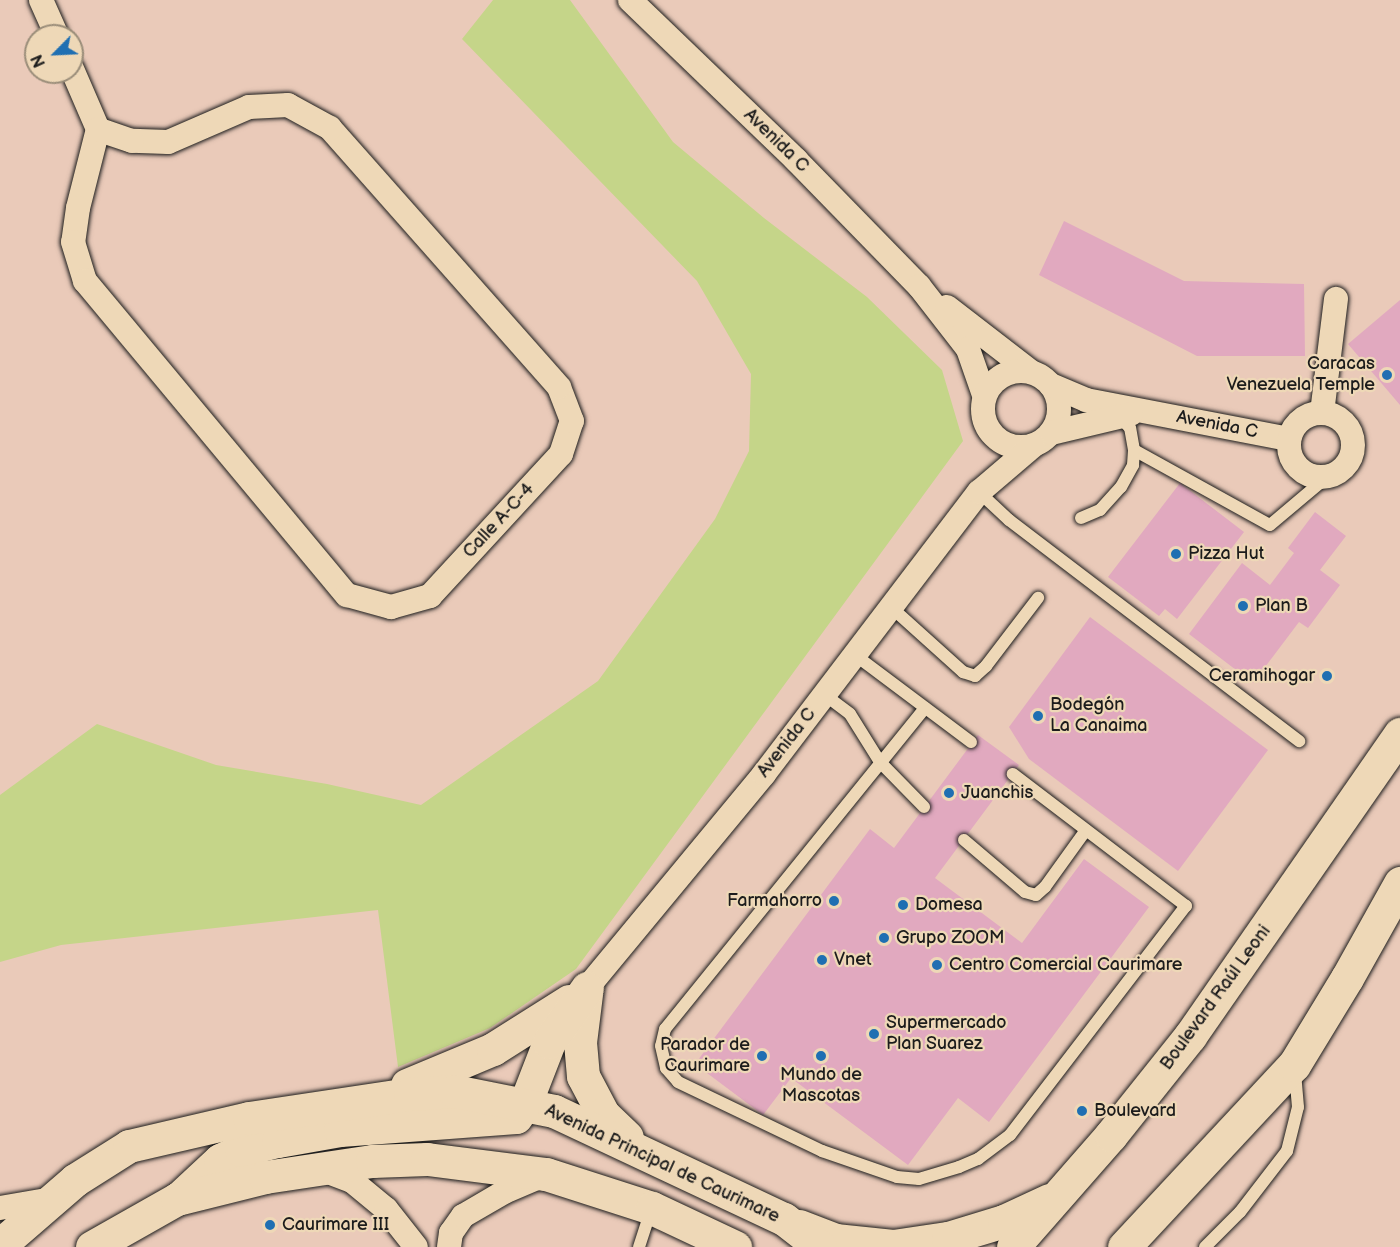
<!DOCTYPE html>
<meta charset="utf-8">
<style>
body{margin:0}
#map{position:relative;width:1400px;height:1247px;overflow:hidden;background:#eacab9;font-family:"Balsamiq Sans",sans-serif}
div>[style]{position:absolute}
.green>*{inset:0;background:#c5d589}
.building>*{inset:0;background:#e1a9bf}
.roads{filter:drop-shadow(0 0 2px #1c1c1c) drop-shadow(0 0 2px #1c1c1c)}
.service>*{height:12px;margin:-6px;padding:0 6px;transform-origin:6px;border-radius:6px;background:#eed8b7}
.minor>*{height:24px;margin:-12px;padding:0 12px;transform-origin:12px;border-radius:12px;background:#eed8b7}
.minor>.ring{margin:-12px;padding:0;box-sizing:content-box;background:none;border:24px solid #eed8b7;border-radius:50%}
.secondary>*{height:33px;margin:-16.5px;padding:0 16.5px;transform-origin:16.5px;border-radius:16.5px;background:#eed8b7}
.dots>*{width:16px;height:16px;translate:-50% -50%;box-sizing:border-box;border:3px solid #eed8b7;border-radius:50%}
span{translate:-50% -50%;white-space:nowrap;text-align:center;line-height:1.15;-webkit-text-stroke:4.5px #eed8b7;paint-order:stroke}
.street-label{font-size:18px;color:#1c1c1c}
.poi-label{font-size:18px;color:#1c1c1c}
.right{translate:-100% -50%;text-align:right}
.left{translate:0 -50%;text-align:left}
.north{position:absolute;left:24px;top:24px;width:60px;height:60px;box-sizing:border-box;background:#eed8b7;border:2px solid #9a8d79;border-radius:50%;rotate:246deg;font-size:16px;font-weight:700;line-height:24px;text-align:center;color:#1c1c1c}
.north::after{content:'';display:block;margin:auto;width:21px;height:27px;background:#1f6fb2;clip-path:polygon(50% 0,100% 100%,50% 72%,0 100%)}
</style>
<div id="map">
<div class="green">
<i style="clip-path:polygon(493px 0,570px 0,673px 142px,764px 218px,867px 297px,942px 370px,963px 441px,576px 969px,490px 1028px,398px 1067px,378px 910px,61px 945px,0 962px,0 795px,97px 724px,216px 765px,327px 784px,421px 805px,598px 681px,715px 519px,749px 451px,751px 374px,697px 281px,462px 39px)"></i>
</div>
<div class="building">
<i style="clip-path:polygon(1064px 221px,1184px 281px,1304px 284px,1305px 356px,1197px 356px,1039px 275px)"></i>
<i style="clip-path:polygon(1400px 300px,1400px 405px,1348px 344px)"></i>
<i style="clip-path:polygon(1180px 483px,1244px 532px,1177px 619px,1165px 609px,1159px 616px,1108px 577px)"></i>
<i style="clip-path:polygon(1315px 512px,1346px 536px,1320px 570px,1340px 585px,1308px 628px,1299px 622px,1253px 683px,1189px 634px,1242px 563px,1270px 585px,1294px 553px,1288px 548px)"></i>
<i style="clip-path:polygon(1090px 617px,1268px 750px,1178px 871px,1029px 759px,1009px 727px)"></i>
<i style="clip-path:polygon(978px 735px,1019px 765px,935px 878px,1022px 943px,1084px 859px,1149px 907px,989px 1122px,958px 1098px,908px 1165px,791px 1078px,763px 1115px,695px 1064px,870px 829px,894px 848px)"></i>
</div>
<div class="roads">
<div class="service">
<i style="left:1134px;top:450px;width:155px;rotate:28.9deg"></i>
<i style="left:1270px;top:525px;width:75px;rotate:-40.1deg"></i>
<i style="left:979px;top:492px;width:41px;rotate:43deg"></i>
<i style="left:1009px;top:520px;width:365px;rotate:37.3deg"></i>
<i style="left:1081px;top:518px;width:21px;rotate:-23deg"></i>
<i style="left:1100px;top:510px;width:31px;rotate:-48deg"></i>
<i style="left:1121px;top:487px;width:25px;rotate:-61deg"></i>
<i style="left:1133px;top:465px;width:15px;rotate:-86deg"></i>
<i style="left:1134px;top:450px;width:22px;rotate:-100deg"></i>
<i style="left:1130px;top:428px;width:16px;rotate:-133deg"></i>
<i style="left:892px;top:608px;width:96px;rotate:42deg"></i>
<i style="left:963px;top:672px;width:13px;rotate:18deg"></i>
<i style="left:975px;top:676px;width:15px;rotate:-42deg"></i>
<i style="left:986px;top:666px;width:86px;rotate:-52.6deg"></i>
<i style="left:855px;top:655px;width:145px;rotate:36.9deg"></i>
<i style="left:825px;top:695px;width:31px;rotate:37deg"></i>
<i style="left:850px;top:714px;width:57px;rotate:58deg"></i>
<i style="left:880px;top:762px;width:63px;rotate:45.6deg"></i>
<i style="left:925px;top:708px;width:413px;rotate:129deg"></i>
<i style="left:665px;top:1029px;width:17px;rotate:103deg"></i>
<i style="left:661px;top:1046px;width:23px;rotate:77deg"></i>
<i style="left:666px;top:1068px;width:18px;rotate:49deg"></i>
<i style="left:678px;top:1082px;width:160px;rotate:25.6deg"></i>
<i style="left:822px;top:1151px;width:79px;rotate:19.1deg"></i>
<i style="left:897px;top:1177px;width:22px;rotate:5deg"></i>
<i style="left:919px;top:1179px;width:42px;rotate:-16.7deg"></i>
<i style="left:959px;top:1167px;width:21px;rotate:-23deg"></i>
<i style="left:978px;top:1159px;width:40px;rotate:-37deg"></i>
<i style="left:1010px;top:1135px;width:289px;rotate:-52.5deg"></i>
<i style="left:1186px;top:906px;width:218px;rotate:-142.7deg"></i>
<i style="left:964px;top:840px;width:80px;rotate:40.4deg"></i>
<i style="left:1025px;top:892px;width:11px;rotate:15deg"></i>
<i style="left:1036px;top:895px;width:12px;rotate:-42deg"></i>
<i style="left:1045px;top:887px;width:70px;rotate:-54.3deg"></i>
<i style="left:639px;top:1247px;width:40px;rotate:-72deg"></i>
<i style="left:1205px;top:1247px;width:49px;rotate:-45deg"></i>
<i style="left:1240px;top:1212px;width:77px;rotate:-52.4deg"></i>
<i style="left:1287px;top:1151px;width:45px;rotate:-76deg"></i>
<i style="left:1298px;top:1107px;width:37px;rotate:-95deg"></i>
</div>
<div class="minor">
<i style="left:41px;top:0;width:39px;rotate:66deg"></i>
<i style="left:630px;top:0;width:231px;rotate:43.9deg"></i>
<i style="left:796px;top:160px;width:176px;rotate:45.7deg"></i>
<i style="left:919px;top:286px;width:80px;rotate:52.1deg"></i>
<i style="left:968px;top:349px;width:49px;rotate:70.8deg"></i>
<i style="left:72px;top:69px;width:65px;rotate:66.6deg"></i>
<i style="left:98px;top:129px;width:81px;rotate:104.2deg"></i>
<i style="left:78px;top:208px;width:34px;rotate:98deg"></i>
<i style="left:73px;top:242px;width:41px;rotate:72.9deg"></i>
<i style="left:85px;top:281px;width:409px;rotate:50.2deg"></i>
<i style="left:347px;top:595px;width:46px;rotate:15.3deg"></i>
<i style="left:391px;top:607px;width:41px;rotate:-15.8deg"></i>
<i style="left:430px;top:596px;width:193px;rotate:-47.3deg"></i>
<i style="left:561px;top:454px;width:35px;rotate:-72deg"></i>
<i style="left:572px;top:421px;width:36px;rotate:-111deg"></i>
<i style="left:559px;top:387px;width:346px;rotate:-131.5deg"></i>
<i style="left:330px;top:128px;width:48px;rotate:-151.3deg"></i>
<i style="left:288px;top:105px;width:39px;rotate:177deg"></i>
<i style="left:249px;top:107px;width:88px;rotate:156.6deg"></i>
<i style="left:168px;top:142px;width:36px;rotate:-178deg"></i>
<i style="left:132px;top:141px;width:36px;rotate:-161deg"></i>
<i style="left:947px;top:307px;width:106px;rotate:37.7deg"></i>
<i class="ring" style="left:983px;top:371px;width:52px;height:52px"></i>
<i style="left:1051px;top:385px;width:38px;rotate:23deg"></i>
<i style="left:1086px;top:400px;width:207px;rotate:10.9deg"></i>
<i style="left:1322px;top:413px;width:115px;rotate:-83deg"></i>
<i class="ring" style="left:1289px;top:413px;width:40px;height:40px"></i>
<i style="left:1051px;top:433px;width:82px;rotate:-13.4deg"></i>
<i style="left:587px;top:988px;width:278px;rotate:-50.4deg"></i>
<i style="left:764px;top:774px;width:355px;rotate:-52.7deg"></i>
<i style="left:979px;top:492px;width:71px;rotate:-40.4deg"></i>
<i style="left:323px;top:1170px;width:31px;rotate:21deg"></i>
<i style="left:352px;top:1181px;width:44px;rotate:39.5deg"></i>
<i style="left:386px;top:1209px;width:48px;rotate:51.7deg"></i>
<i style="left:0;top:1208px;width:53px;rotate:-9.8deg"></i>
<i style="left:449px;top:1247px;width:14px;rotate:-82deg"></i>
<i style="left:451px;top:1233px;width:21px;rotate:-55deg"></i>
<i style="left:463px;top:1216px;width:48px;rotate:-30.3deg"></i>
<i style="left:504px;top:1192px;width:46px;rotate:-23.2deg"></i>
</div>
<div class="secondary">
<i style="left:586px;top:994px;width:48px;rotate:97.1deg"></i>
<i style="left:580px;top:1042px;width:34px;rotate:85deg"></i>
<i style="left:583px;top:1076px;width:43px;rotate:62.2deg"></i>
<i style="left:603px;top:1114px;width:33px;rotate:44deg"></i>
<i style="left:407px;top:1085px;width:93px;rotate:-22.7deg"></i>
<i style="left:493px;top:1049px;width:90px;rotate:-32.3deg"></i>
<i style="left:179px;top:1198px;width:56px;rotate:-42.8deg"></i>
<i style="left:220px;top:1160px;width:23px;rotate:-25deg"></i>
<i style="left:241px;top:1150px;width:38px;rotate:-14deg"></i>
<i style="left:278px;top:1141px;width:63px;rotate:-10.1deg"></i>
<i style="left:340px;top:1130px;width:176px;rotate:-4.2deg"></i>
<i style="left:516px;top:1117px;width:16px;rotate:-55deg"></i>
<i style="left:525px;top:1104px;width:66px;rotate:-68.8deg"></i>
<i style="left:549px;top:1042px;width:66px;rotate:-54.9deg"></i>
<i style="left:799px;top:1226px;width:39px;rotate:21deg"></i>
<i style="left:835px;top:1240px;width:58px;rotate:5.9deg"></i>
<i style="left:893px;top:1246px;width:56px;rotate:-8.3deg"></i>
<i style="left:948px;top:1238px;width:59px;rotate:-16.9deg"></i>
<i style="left:1004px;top:1221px;width:50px;rotate:-25deg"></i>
<i style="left:0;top:1245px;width:99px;rotate:-40.9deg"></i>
<i style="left:75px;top:1180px;width:64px;rotate:-32.2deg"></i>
<i style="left:129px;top:1146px;width:123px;rotate:-13.1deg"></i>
<i style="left:249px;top:1118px;width:163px;rotate:-8.5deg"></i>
<i style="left:410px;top:1094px;width:44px;rotate:-3.9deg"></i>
<i style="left:454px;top:1091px;width:102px;rotate:11.3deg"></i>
<i style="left:554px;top:1111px;width:254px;rotate:25.2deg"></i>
<i style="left:784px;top:1219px;width:46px;rotate:37.9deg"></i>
<i style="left:92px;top:1247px;width:98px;rotate:-29.5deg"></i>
<i style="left:177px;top:1199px;width:91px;rotate:-14deg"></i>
<i style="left:265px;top:1177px;width:108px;rotate:-8.5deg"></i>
<i style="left:372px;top:1161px;width:55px;rotate:-2.1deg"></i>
<i style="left:427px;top:1159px;width:120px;rotate:7.2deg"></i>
<i style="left:546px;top:1174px;width:111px;rotate:17.8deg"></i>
<i style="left:652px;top:1208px;width:92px;rotate:25.2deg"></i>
<i style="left:1013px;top:1247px;width:149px;rotate:-48.8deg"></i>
<i style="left:1111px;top:1135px;width:127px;rotate:-51.4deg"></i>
<i style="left:1190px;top:1036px;width:368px;rotate:-55.2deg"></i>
<i style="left:1124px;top:1247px;width:249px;rotate:-47deg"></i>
<i style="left:1294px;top:1065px;width:102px;rotate:-58.7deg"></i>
<i style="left:1347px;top:978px;width:109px;rotate:-60.8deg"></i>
</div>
</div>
<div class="dots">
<i style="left:1387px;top:375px;background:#1f6fb2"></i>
<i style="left:1176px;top:554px;background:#1f6fb2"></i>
<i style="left:1243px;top:606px;background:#1f6fb2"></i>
<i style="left:1327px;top:676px;background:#1f6fb2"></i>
<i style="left:1038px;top:716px;background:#1f6fb2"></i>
<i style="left:949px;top:793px;background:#1f6fb2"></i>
<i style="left:834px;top:901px;background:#1f6fb2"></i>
<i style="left:903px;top:905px;background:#1f6fb2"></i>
<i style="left:884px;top:938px;background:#1f6fb2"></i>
<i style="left:822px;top:960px;background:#1f6fb2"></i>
<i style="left:937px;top:965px;background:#1f6fb2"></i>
<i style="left:874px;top:1034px;background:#1f6fb2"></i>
<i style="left:762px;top:1056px;background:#1f6fb2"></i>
<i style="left:821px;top:1056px;background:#1f6fb2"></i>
<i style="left:1082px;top:1111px;background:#1f6fb2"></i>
<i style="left:270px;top:1225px;background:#1f6fb2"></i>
</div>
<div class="street-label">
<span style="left:776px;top:141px;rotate:44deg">Avenida C</span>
<span style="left:1217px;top:425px;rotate:11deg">Avenida C</span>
<span style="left:499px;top:521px;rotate:-47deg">Calle A-C-4</span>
<span style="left:787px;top:743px;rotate:-52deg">Avenida C</span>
<span style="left:1216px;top:998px;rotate:-54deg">Boulevard Raúl Leoni</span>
<span style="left:662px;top:1164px;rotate:25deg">Avenida Principal de Caurimare</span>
</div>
<div class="poi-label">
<span class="right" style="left:1375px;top:375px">Caracas<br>Venezuela Temple</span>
<span class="left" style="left:1188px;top:554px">Pizza Hut</span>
<span class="left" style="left:1255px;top:606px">Plan B</span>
<span class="right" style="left:1315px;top:676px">Ceramihogar</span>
<span class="left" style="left:1050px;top:716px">Bodegón<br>La Canaima</span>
<span class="left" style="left:961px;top:793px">Juanchis</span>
<span class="right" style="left:822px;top:901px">Farmahorro</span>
<span class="left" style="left:915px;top:905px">Domesa</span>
<span class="left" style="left:896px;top:938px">Grupo ZOOM</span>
<span class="left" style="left:834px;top:960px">Vnet</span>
<span class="left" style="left:949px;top:965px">Centro Comercial Caurimare</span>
<span class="left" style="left:886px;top:1034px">Supermercado<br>Plan Suarez</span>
<span class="right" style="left:750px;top:1056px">Parador de<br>Caurimare</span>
<span style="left:821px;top:1086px">Mundo de<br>Mascotas</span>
<span class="left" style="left:1094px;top:1111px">Boulevard</span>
<span class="left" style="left:282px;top:1225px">Caurimare III</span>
</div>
<div class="north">N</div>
</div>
